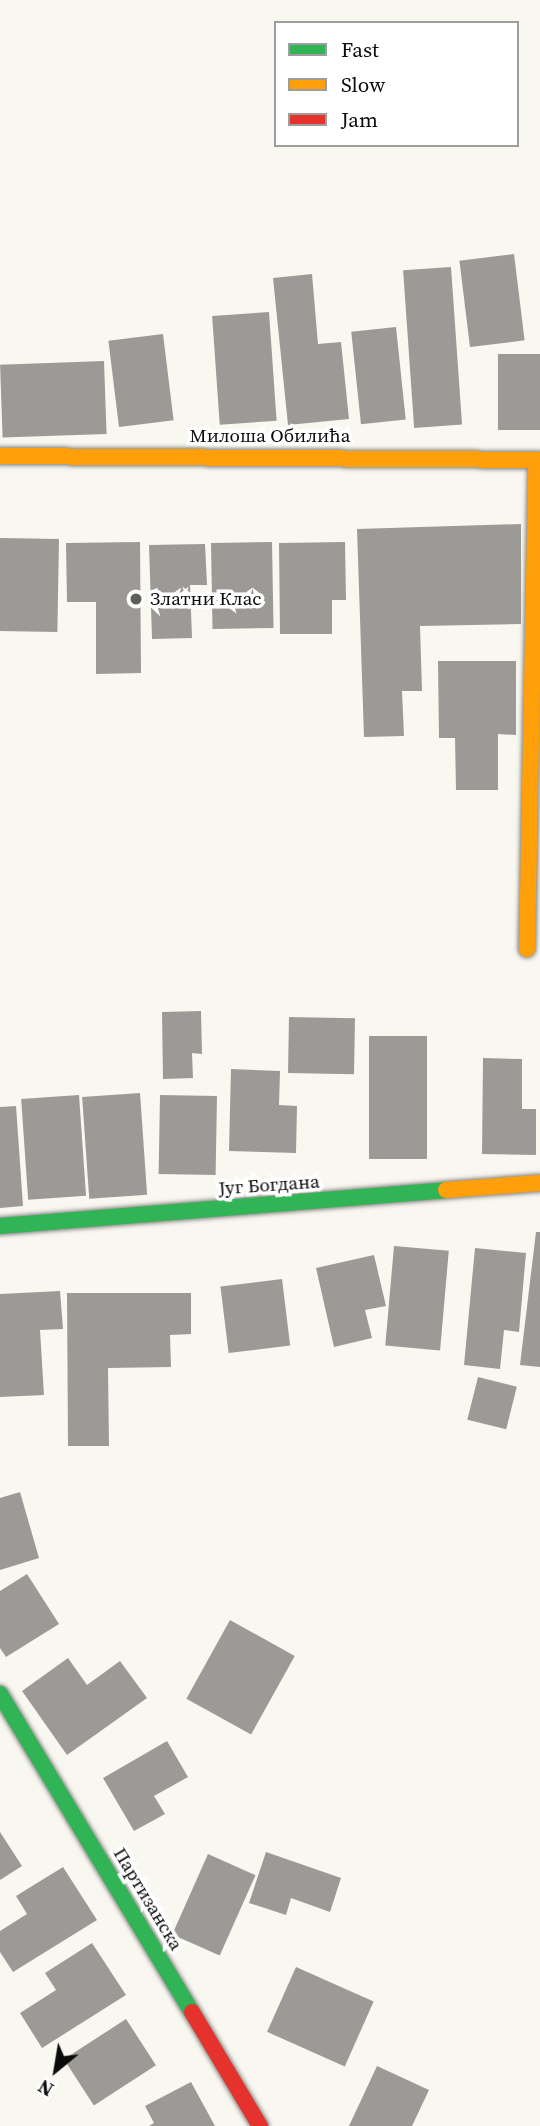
<!DOCTYPE html>
<meta charset="utf-8">
<style>
body{margin:0}
#map{position:relative;width:540px;height:2126px;overflow:hidden;background:#f8f7f0;font-family:"Source Serif 4",serif}
div>[style]{position:absolute}
.building>*{inset:0;background:#9b9a96;transform-origin:0 0}
.roads{filter:drop-shadow(0 0 2px #888885) drop-shadow(0 0 2px #888885)}
.fast>*{height:16px;margin:-8px;padding:0 8px;transform-origin:8px;border-radius:8px;background:#30b455}
.slow>*{height:16px;margin:-8px;padding:0 8px;transform-origin:8px;border-radius:8px;background:#ff9f0a}
.jam>*{height:16px;margin:-8px;padding:0 8px;transform-origin:8px;border-radius:8px;background:#e5322d}
.dots>*{width:19px;height:19px;translate:-50% -50%;box-sizing:border-box;border:4px solid #fff;border-radius:50%}
span{translate:-50% -50%;white-space:nowrap;text-align:center;line-height:1.15;-webkit-text-stroke:7px #fff;paint-order:stroke}
.street-label{font-size:19px;color:#0b0b0b}
.poi-label{font-size:19px;color:#0b0b0b}
.left{translate:0 -50%;text-align:left}
.legend{position:absolute;left:274px;top:21px;width:245px;height:126px;box-sizing:border-box;background:#fff;border:2px solid #9d9d9d;margin:0;padding:9px 12px;list-style:none;font-size:21px;color:#0b0b0b}
.legend li{display:flex;align-items:center;gap:14px;height:35px}
.legend b{width:35px;border:2px solid #9d9d9d}
.north{position:absolute;left:21px;top:2035px;width:70px;height:70px;-webkit-text-stroke:5px #fff;paint-order:stroke;rotate:210deg;font-size:19px;font-weight:700;line-height:28px;text-align:center;color:#0b0b0b}
.north::after{content:'';display:block;margin:auto;width:24px;height:32px;background:#0b0b0b;clip-path:polygon(50% 0,100% 100%,50% 72%,0 100%)}
</style>
<div id="map">
<div class="building">
<i style="left:514px;top:254px;width:87px;height:55px;rotate:83deg"></i>
<i style="left:451px;top:267px;width:158px;height:48px;rotate:86deg"></i>
<i style="clip-path:polygon(312px 274px,318px 344px,341px 342px,349px 419px,288px 425px,273px 278px)"></i>
<i style="left:269px;top:312px;width:109px;height:57px;rotate:86deg"></i>
<i style="left:396px;top:327px;width:93px;height:45px;rotate:84deg"></i>
<i style="left:163px;top:334px;width:87px;height:55px;rotate:83deg"></i>
<i style="left:540px;top:354px;width:76px;height:42px;rotate:90deg"></i>
<i style="left:104px;top:361px;width:73px;height:104px;rotate:88deg"></i>
<i style="clip-path:polygon(521px 524px,521px 624px,420px 626px,422px 691px,402px 691px,404px 736px,364px 737px,357px 529px)"></i>
<i style="left:0;top:538px;width:59px;height:93px;rotate:1deg"></i>
<i style="clip-path:polygon(140px 542px,141px 673px,96px 674px,96px 602px,67px 602px,66px 543px)"></i>
<i style="left:272px;top:542px;width:86px;height:61px;rotate:89deg"></i>
<i style="clip-path:polygon(345px 542px,346px 600px,332px 600px,332px 634px,280px 634px,279px 543px)"></i>
<i style="clip-path:polygon(205px 544px,207px 585px,190px 585px,192px 638px,152px 639px,149px 545px)"></i>
<i style="clip-path:polygon(438px 661px,516px 661px,516px 735px,498px 734px,498px 790px,456px 790px,455px 738px,439px 738px)"></i>
<i style="clip-path:polygon(201px 1011px,202px 1054px,192px 1053px,193px 1078px,163px 1079px,162px 1012px)"></i>
<i style="left:289px;top:1017px;width:66px;height:56px;rotate:1deg"></i>
<i style="left:369px;top:1036px;width:58px;height:123px"></i>
<i style="clip-path:polygon(483px 1058px,522px 1059px,522px 1109px,536px 1109px,536px 1155px,482px 1154px)"></i>
<i style="clip-path:polygon(231px 1069px,280px 1071px,279px 1105px,297px 1106px,296px 1153px,229px 1151px)"></i>
<i style="left:140px;top:1093px;width:102px;height:58px;rotate:86deg"></i>
<i style="left:79px;top:1095px;width:101px;height:58px;rotate:86deg"></i>
<i style="left:160px;top:1095px;width:57px;height:79px;rotate:1deg"></i>
<i style="clip-path:polygon(16px 1106px,23px 1206px,0 1208px,0 1107px)"></i>
<i style="clip-path:polygon(536px 1232px,540px 1232px,540px 1367px,520px 1365px)"></i>
<i style="left:394px;top:1246px;width:55px;height:100px;rotate:5deg"></i>
<i style="clip-path:polygon(475px 1248px,526px 1253px,519px 1332px,504px 1330px,500px 1369px,464px 1365px)"></i>
<i style="clip-path:polygon(374px 1255px,386px 1306px,365px 1310px,372px 1338px,334px 1347px,316px 1268px)"></i>
<i style="left:282px;top:1279px;width:67px;height:62px;rotate:83deg"></i>
<i style="clip-path:polygon(60px 1291px,63px 1329px,40px 1330px,44px 1395px,0 1397px,0 1294px)"></i>
<i style="clip-path:polygon(67px 1293px,191px 1293px,191px 1334px,170px 1335px,171px 1367px,108px 1368px,109px 1446px,68px 1446px)"></i>
<i style="left:478px;top:1377px;width:40px;height:44px;rotate:14deg"></i>
<i style="clip-path:polygon(20px 1492px,39px 1558px,0 1570px,0 1498px)"></i>
<i style="clip-path:polygon(27px 1574px,59px 1624px,6px 1657px,0 1648px,0 1591px)"></i>
<i style="left:230px;top:1620px;width:74px;height:90px;rotate:29deg"></i>
<i style="clip-path:polygon(68px 1658px,87px 1685px,120px 1661px,147px 1698px,67px 1755px,22px 1691px)"></i>
<i style="clip-path:polygon(167px 1741px,188px 1777px,154px 1796px,165px 1814px,134px 1831px,103px 1778px)"></i>
<i style="clip-path:polygon(0 1832px,22px 1866px,0 1880px)"></i>
<i style="clip-path:polygon(266px 1852px,341px 1878px,330px 1912px,291px 1898px,286px 1915px,249px 1903px)"></i>
<i style="left:208px;top:1854px;width:52px;height:88px;rotate:24deg"></i>
<i style="clip-path:polygon(63px 1867px,97px 1920px,13px 1972px,0 1952px,0 1931px,27px 1914px,16px 1896px)"></i>
<i style="clip-path:polygon(92px 1943px,126px 1995px,42px 2048px,20px 2013px,56px 1990px,45px 1973px)"></i>
<i style="left:296px;top:1967px;width:85px;height:71px;rotate:24deg"></i>
<i style="left:126px;top:2019px;width:55px;height:74px;rotate:57deg"></i>
<i style="clip-path:polygon(377px 2066px,429px 2090px,412px 2126px,349px 2126px)"></i>
<i style="clip-path:polygon(191px 2082px,215px 2126px,149px 2126px,154px 2123px,145px 2106px)"></i>
</div>
<div class="roads">
<div class="fast">
<i style="left:0;top:1226px;width:447px;rotate:-4.6deg"></i>
<i style="left:0;top:1694px;width:371px;rotate:58.9deg"></i>
</div>
<div class="slow">
<i style="left:0;top:456px;width:540px;rotate:0.42deg"></i>
<i style="left:527px;top:949px;width:489px;rotate:-88.9deg"></i>
<i style="left:446px;top:1190px;width:94px;rotate:-4.3deg"></i>
</div>
<div class="jam">
<i style="left:192px;top:2012px;width:133px;rotate:59.2deg"></i>
</div>
</div>
<div class="dots">
<i style="left:136px;top:599px;background:#5e5e5b"></i>
</div>
<div class="street-label">
<span style="left:270px;top:436px">Милоша Обилића</span>
<span style="left:269px;top:1185px;rotate:-4deg">Југ Богдана</span>
<span style="left:148px;top:1899px;rotate:59deg">Партизанска</span>
</div>
<div class="poi-label">
<span class="left" style="left:150px;top:599px">Златни Клас</span>
</div>
<ul class="legend">
<li><b style="height:9px;background:#30b455"></b>Fast</li>
<li><b style="height:9px;background:#ff9f0a"></b>Slow</li>
<li><b style="height:9px;background:#e5322d"></b>Jam</li>
</ul>
<div class="north">N</div>
</div>
